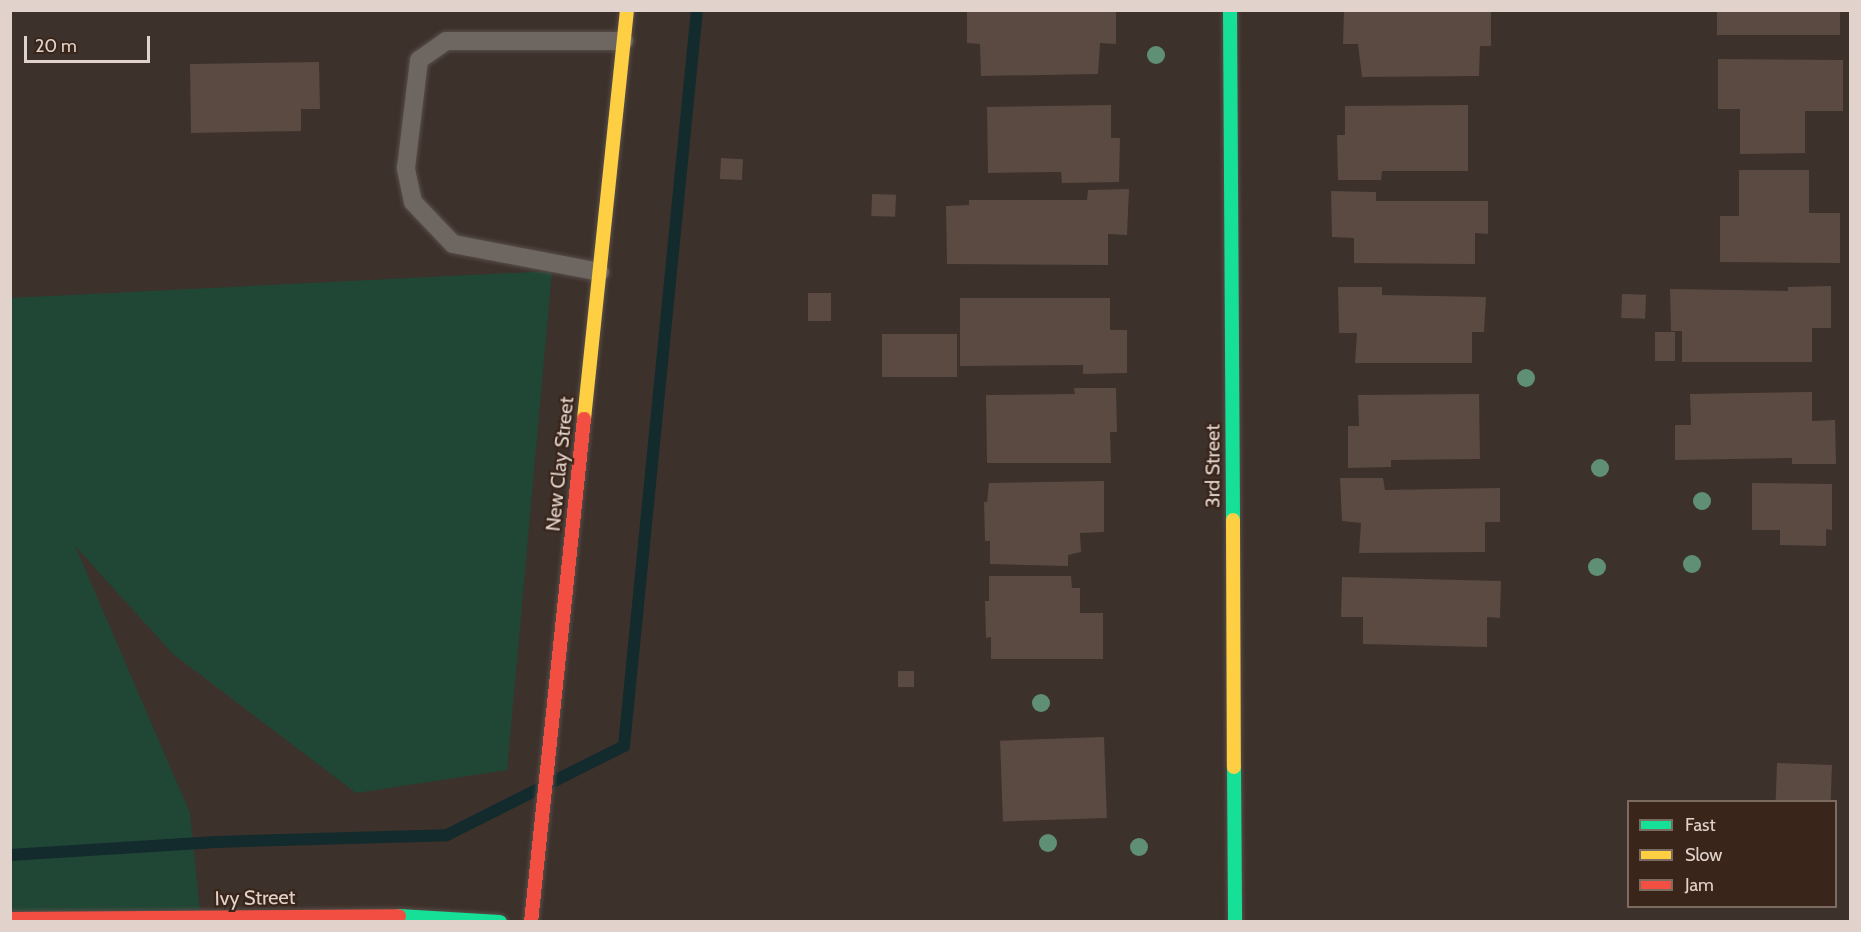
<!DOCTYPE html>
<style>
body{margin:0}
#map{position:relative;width:1861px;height:932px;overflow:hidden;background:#3d312b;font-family:Cabin,sans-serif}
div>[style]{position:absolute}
.green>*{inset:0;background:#204735}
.stream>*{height:12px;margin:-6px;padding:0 6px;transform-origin:6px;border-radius:6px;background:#132b2d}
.building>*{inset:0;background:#5a4a42;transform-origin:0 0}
.roads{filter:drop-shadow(0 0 2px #584e49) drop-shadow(0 0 2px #584e49)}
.lane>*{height:18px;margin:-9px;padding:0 9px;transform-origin:9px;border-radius:9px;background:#6e6661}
.fast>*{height:14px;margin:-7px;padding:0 7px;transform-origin:7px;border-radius:7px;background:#16e098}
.slow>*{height:14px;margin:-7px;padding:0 7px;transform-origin:7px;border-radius:7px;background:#ffcf43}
.jam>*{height:14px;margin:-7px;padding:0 7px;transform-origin:7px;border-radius:7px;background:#f24e42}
.trees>*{width:18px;height:18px;margin:-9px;border-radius:50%;background:#5f9075}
span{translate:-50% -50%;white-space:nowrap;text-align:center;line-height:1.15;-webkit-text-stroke:4.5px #39251a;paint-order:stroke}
.street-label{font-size:20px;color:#e1d3cc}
.frame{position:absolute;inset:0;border:12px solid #e1d3cc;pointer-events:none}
.legend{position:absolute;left:1627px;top:800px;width:210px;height:108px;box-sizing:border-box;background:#39251a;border:2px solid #7c6b61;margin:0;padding:8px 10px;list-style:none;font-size:18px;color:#e1d3cc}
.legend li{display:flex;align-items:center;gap:12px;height:30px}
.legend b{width:30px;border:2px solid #7c6b61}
.scale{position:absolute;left:24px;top:36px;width:126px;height:27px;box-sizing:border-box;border:3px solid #e1d3cc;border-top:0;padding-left:8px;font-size:18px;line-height:21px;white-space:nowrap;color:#e1d3cc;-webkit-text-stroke:4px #39251a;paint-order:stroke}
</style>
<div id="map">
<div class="green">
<i style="clip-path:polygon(552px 271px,507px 770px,356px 793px,173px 654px,75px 546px,190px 813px,201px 921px,11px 921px,10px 298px)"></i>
</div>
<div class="stream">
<i style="left:10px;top:855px;width:206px;rotate:-3.6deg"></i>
<i style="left:216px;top:842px;width:231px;rotate:-1.7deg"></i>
<i style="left:447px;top:835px;width:198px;rotate:-26.7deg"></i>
<i style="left:624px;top:746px;width:740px;rotate:-84.34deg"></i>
</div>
<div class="building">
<i style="clip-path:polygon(967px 10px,1116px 10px,1116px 44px,1100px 43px,1098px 74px,981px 76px,980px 44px,967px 43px)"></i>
<i style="clip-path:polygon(1344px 10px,1491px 10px,1491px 46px,1480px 46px,1479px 76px,1362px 77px,1358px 44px,1343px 44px)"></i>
<i style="left:1717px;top:10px;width:123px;height:25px"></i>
<i style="clip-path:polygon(1718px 59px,1843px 60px,1843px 111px,1805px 111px,1805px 153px,1740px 154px,1740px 109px,1718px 109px)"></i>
<i style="clip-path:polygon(319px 62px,320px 109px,301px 109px,301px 131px,191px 133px,190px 64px)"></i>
<i style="clip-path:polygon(1111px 105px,1111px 138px,1120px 138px,1119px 182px,1062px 183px,1061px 172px,988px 173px,987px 107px)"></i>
<i style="clip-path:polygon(1468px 105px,1468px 171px,1382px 171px,1381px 180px,1338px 180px,1337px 135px,1345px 135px,1345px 106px)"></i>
<i style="left:721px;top:158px;width:22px;height:21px;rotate:3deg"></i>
<i style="clip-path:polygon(1739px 170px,1809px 170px,1809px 213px,1840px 213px,1840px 263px,1720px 262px,1720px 216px,1739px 216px)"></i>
<i style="clip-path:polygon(1129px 189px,1127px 235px,1108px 234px,1108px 265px,947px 264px,946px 206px,969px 205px,969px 200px,1087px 200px,1088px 190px)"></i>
<i style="clip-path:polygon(1331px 191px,1376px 192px,1376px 201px,1488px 201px,1488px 234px,1475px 233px,1475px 264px,1354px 263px,1354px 238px,1332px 237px)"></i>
<i style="left:872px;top:194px;width:24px;height:22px;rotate:2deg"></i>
<i style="clip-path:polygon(1831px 286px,1831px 328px,1812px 328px,1812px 362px,1682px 362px,1682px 331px,1671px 331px,1670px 289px,1788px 291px,1788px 287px)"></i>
<i style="clip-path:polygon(1338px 287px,1382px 287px,1382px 295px,1486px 297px,1484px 332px,1472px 332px,1472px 363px,1355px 363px,1357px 333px,1339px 333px)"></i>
<i style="left:808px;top:293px;width:23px;height:28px"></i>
<i style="left:1622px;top:294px;width:24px;height:24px;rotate:2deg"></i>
<i style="clip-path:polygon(960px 298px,1110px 298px,1110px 330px,1127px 330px,1127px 373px,1083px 374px,1083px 365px,960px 366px)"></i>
<i style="left:1655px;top:332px;width:20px;height:29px"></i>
<i style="left:882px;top:334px;width:75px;height:43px"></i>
<i style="clip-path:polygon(1074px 388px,1116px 388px,1117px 432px,1110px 432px,1111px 463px,987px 463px,986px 395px,1075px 394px)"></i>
<i style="clip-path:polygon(1812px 392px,1812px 421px,1835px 420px,1836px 464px,1792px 464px,1792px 458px,1675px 460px,1675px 425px,1691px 425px,1690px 394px)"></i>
<i style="clip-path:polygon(1479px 394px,1480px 459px,1391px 460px,1391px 467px,1348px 468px,1348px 426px,1359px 426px,1358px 395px)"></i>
<i style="clip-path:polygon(1340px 478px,1383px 478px,1385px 490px,1500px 488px,1500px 522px,1485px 522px,1485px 552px,1359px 553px,1361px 523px,1342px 521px)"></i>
<i style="clip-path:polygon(1104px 481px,1104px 532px,1080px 533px,1081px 552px,1068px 555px,1068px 566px,990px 564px,990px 541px,985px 541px,984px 502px,987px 502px,989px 483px)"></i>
<i style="clip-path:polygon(1752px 483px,1832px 484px,1832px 530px,1826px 529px,1826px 546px,1780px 545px,1780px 530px,1752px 530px)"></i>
<i style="clip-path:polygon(989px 576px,1071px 576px,1072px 588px,1080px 588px,1080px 613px,1103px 613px,1103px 659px,991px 659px,991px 637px,986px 638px,985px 601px,989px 601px)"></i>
<i style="clip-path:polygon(1342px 577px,1501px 581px,1500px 618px,1487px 617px,1487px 647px,1363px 644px,1363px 617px,1341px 617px)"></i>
<i style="left:914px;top:671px;width:16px;height:16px;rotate:90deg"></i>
<i style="left:1104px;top:737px;width:81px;height:104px;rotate:88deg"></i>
<i style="left:1777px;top:763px;width:55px;height:39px;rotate:2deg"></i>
</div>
<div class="roads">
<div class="lane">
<i style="left:600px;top:272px;width:150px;rotate:-169.2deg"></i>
<i style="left:453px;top:244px;width:58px;rotate:-133.6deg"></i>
<i style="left:413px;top:202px;width:35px;rotate:-102deg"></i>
<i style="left:406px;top:168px;width:109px;rotate:-83.1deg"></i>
<i style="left:419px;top:60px;width:33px;rotate:-35deg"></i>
<i style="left:446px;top:41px;width:178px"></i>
</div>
<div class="fast">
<i style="left:1230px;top:10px;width:510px;rotate:89.66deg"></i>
<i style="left:1234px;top:767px;width:155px;rotate:89.6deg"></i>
<i style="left:399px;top:916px;width:101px;rotate:3.4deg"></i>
</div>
<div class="slow">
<i style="left:584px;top:419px;width:411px;rotate:-84deg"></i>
<i style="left:1233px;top:520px;width:247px;rotate:89.8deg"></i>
</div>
<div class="jam">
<i style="left:10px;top:919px;width:389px;rotate:-0.4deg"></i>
<i style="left:531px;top:922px;width:506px;rotate:-83.99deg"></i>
</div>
</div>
<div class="trees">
<i style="left:1156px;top:55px"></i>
<i style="left:1526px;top:378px"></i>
<i style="left:1600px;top:468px"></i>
<i style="left:1702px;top:501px"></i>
<i style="left:1692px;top:564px"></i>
<i style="left:1597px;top:567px"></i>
<i style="left:1041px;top:703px"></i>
<i style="left:1048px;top:843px"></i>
<i style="left:1139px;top:847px"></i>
</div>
<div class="street-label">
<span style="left:560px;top:464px;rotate:-84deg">New Clay Street</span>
<span style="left:1213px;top:466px;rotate:-90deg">3rd Street</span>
<span style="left:255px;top:898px;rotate:-1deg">Ivy Street</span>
</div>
<div class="frame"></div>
<ul class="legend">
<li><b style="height:8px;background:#16e098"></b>Fast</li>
<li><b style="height:8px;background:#ffcf43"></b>Slow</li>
<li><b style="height:8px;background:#f24e42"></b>Jam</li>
</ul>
<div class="scale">20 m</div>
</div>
